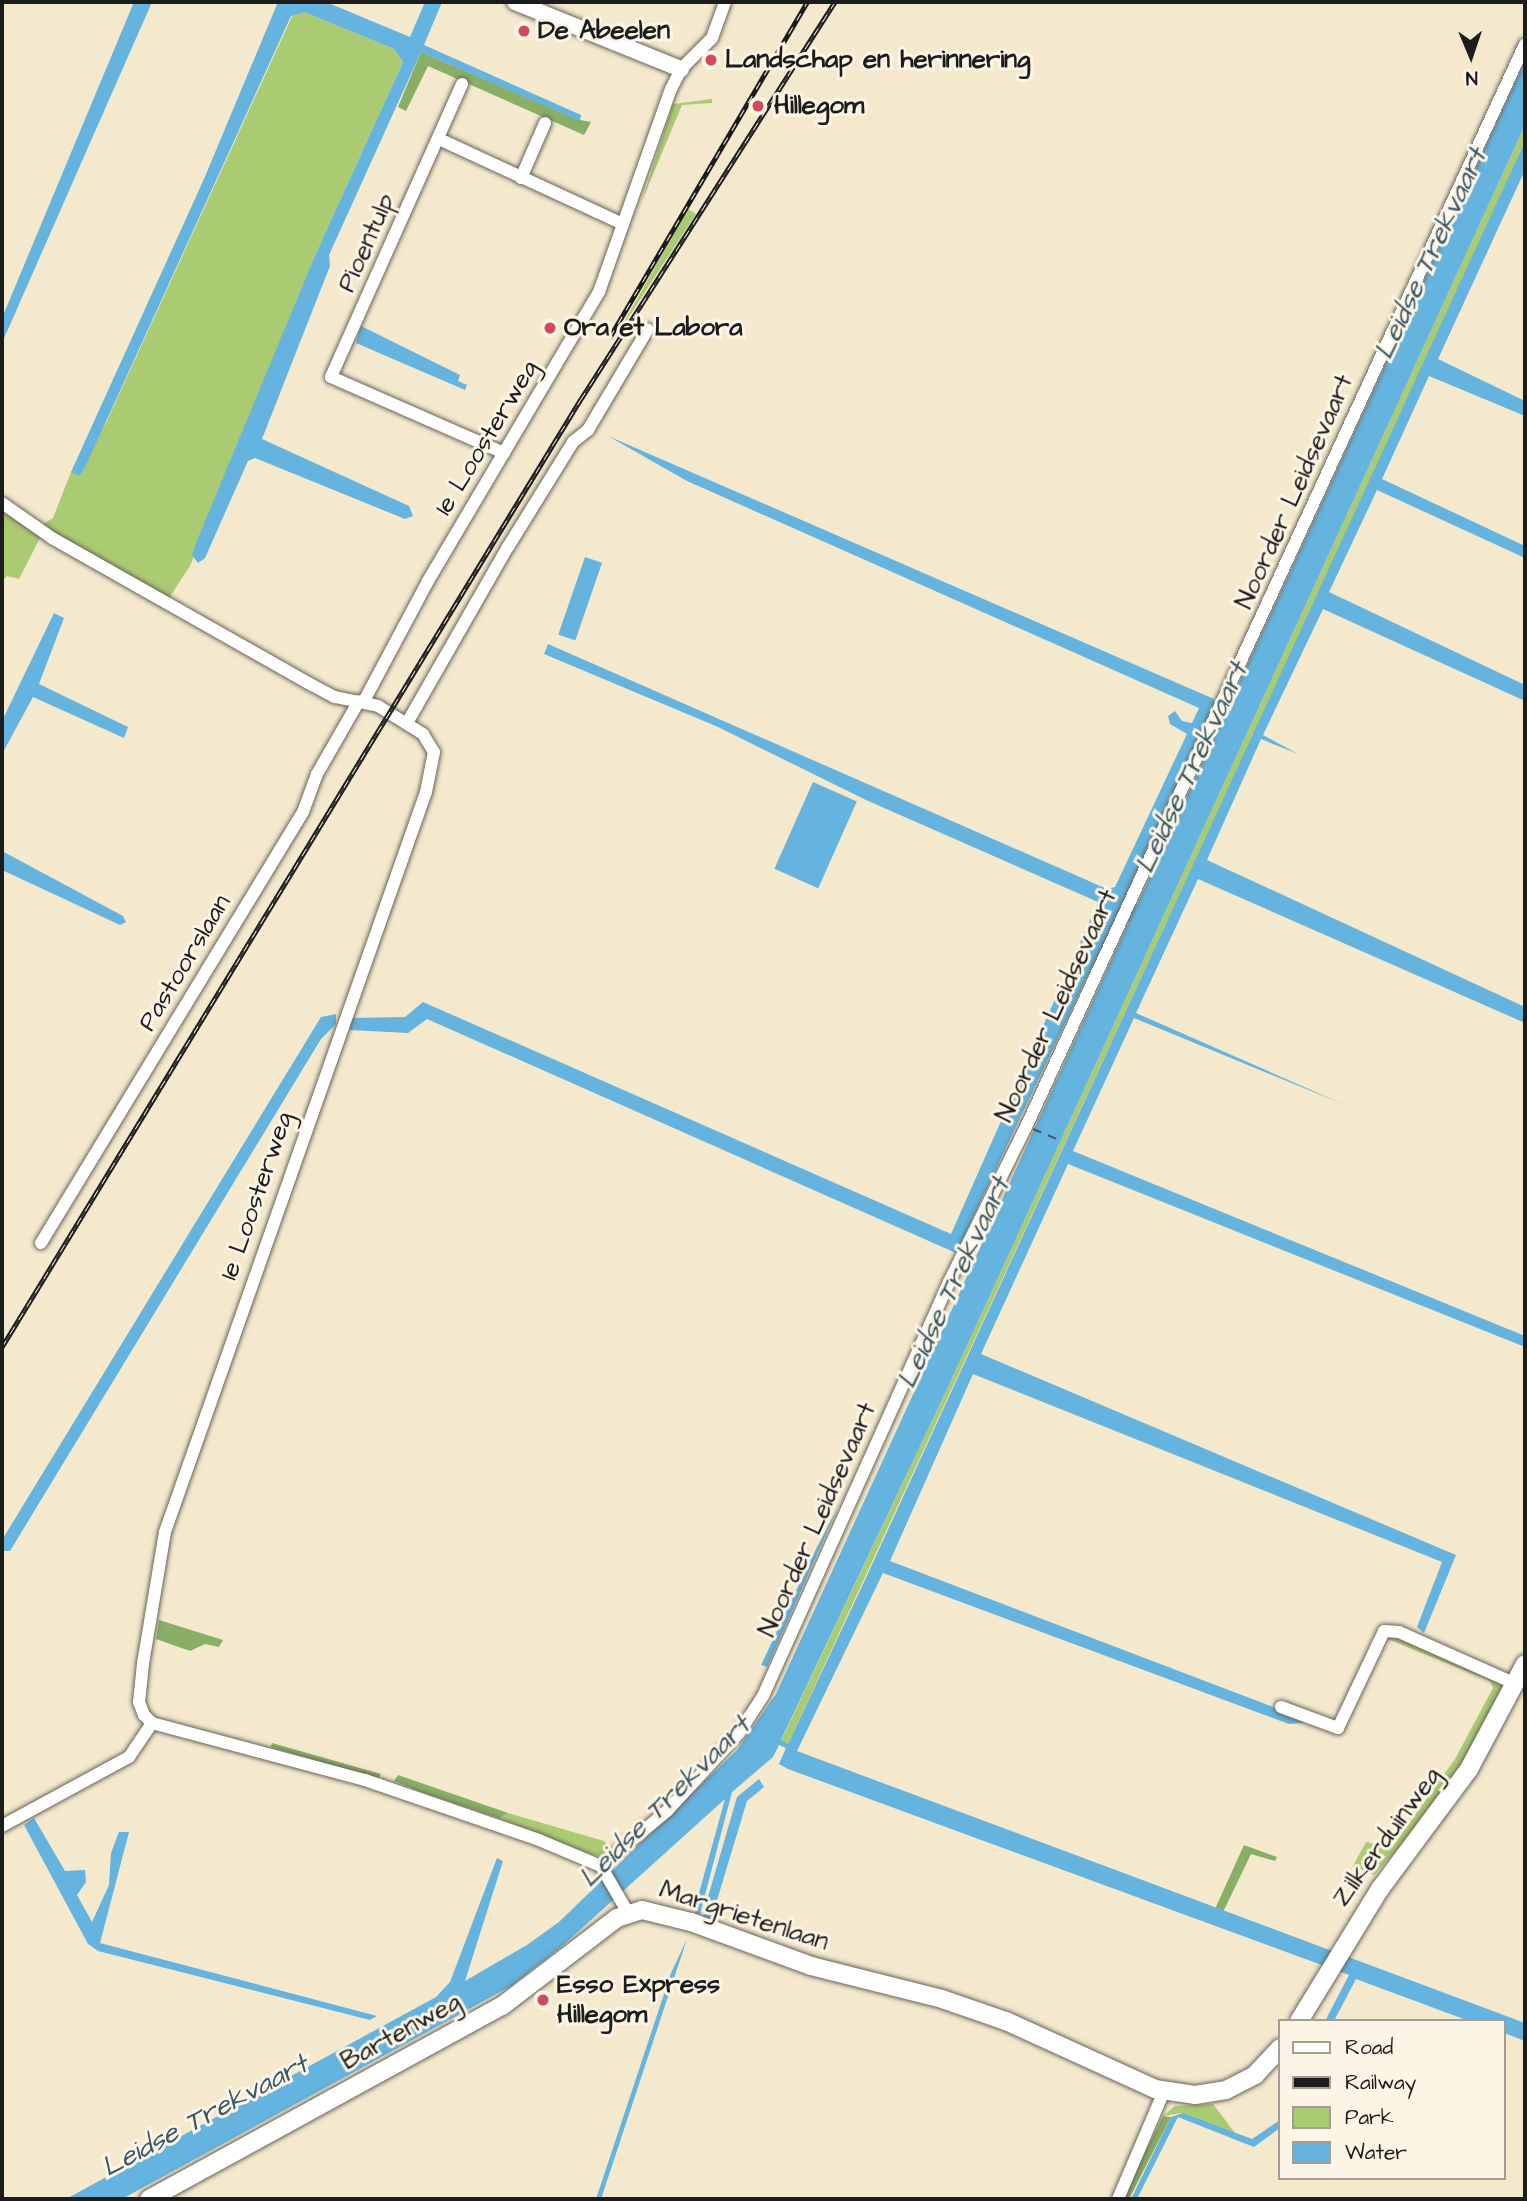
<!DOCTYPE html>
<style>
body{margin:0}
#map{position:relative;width:1527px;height:2201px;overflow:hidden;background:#f4e8cd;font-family:"Architects Daughter",sans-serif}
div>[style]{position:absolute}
.green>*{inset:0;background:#abcb73}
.forest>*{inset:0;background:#88af65}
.water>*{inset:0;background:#64b4df;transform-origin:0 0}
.ferry>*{height:2px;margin-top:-1px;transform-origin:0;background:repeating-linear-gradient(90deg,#39596a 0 9px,transparent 0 16px)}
.roads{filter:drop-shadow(0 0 2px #68635a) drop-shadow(0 0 2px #68635a)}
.minor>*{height:12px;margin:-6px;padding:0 6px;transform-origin:6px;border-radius:6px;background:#fff}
.tertiary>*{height:16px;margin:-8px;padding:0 8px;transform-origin:8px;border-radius:8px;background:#fff}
.secondary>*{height:18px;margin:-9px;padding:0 9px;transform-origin:9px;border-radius:9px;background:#fff}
.rail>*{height:5px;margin-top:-2.5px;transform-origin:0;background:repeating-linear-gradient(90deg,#fcf5e5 0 8px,#1c1c1c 0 16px);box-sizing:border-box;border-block:2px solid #1c1c1c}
.dots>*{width:19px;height:19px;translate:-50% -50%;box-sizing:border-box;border:4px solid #fcf5e5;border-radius:50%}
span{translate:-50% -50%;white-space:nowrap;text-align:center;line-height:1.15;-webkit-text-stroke:6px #fcf5e5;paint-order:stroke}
.poi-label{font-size:26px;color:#1c1c1c;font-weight:700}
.left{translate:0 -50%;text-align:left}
.street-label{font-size:26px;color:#1c1c1c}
.water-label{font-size:28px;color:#39596a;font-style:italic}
.frame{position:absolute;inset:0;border:4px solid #1c1c1c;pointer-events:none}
.legend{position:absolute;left:1278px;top:2019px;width:228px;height:161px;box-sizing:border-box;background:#fcf5e5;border:2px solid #a29e95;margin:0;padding:9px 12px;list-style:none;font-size:21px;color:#1c1c1c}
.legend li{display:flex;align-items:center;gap:14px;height:35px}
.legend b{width:35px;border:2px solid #a29e95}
.north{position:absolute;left:1436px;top:21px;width:70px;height:70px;-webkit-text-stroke:5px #fcf5e5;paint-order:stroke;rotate:178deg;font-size:19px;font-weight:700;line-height:28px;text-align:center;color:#1c1c1c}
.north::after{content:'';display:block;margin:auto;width:24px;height:32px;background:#1c1c1c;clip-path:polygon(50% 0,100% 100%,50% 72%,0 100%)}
</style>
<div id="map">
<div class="green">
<i style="clip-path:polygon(294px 12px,304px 12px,394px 49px,403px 62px,317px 251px,190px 566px,169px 598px,41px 525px,53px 518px,71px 472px,105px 425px)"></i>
<i style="clip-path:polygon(712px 99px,712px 103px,682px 105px,641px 203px,673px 104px)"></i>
<i style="clip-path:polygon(1525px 125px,1525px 141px,1432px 347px,788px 1744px,781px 1741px,948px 1387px)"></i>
<i style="clip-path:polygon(688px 209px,696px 214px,615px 338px)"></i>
<i style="clip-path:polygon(2px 509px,41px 536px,19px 579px,7px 576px,2px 581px)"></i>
<i style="clip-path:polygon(1391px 1633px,1506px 1686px,1481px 1740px,1414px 1831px,1374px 1875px,1353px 1866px,1366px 1842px,1392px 1847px,1455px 1759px,1493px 1688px,1490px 1681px,1383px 1637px)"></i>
<i style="clip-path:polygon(508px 1813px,604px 1841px,610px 1849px,599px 1856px,591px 1854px,499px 1818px)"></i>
<i style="clip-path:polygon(1213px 2104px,1235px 2133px,1181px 2113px,1163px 2116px,1175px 2106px)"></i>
</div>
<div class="forest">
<i style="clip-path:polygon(421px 52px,580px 120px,591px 122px,584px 135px,428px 66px,406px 111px,398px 107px)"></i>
<i style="clip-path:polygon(159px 1620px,223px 1640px,219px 1647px,205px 1644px,190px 1651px,156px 1639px)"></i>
<i style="clip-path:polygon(272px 1743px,381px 1774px,378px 1779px,271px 1747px)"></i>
<i style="clip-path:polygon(398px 1775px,508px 1813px,499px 1818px,421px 1792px,394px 1781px)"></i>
<i style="clip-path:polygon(1244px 1845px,1277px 1857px,1275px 1861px,1251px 1854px,1223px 1912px,1215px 1909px)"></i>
<i style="clip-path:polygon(1163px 2116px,1171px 2117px,1129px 2199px,1124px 2196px)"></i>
</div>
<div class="water">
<i style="clip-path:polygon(134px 2px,152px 2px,2px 343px,2px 318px)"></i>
<i style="clip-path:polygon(278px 2px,326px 2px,410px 37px,425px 2px,442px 2px,424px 45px,581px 115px,580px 121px,421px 52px,329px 255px,330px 266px,262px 439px,409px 506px,413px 516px,405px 519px,255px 458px,248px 461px,205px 558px,198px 563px,192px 555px,196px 543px,317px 251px,403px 62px,394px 49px,304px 12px,291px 16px,88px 461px,80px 476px,71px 472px,204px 179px)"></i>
<i style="clip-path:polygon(1525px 61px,1525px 125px,948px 1387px,781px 1740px,788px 1744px,864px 1582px,1525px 141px,1525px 170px,1438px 359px,1525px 401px,1525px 416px,1429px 376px,1382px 479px,1525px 546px,1525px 558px,1377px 490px,1329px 592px,1525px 685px,1525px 701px,1323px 609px,1263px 735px,1298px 754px,1261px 739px,1207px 860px,1525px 1007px,1525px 1023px,1198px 879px,1136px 1013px,1345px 1105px,1134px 1018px,1073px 1151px,1525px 1336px,1525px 1347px,1068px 1164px,981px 1354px,1456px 1555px,1424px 1633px,1417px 1627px,1442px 1562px,973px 1374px,890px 1561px,1268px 1705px,1302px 1719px,1303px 1723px,1289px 1724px,883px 1573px,797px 1751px,1525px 2023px,1525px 2041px,1504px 2033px,1504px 2021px,1469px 2021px,1356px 1979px,1334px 2021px,1325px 2021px,1349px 1975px,788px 1769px,779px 1764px,786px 1748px,779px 1745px,773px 1757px,732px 1792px,700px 1914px,695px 1913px,696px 1904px,725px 1799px,561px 1947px,511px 1986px,122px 2199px,66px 2199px,436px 1997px,450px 1982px,497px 1858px,503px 1861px,465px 1981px,527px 1945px,559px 1922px,737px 1750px,776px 1694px,1129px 922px,1119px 919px,1086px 979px,956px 1253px,427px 1019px,408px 1033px,350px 1030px,349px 1018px,405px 1017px,423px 1002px,951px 1234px,1098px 902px,866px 800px,718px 727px,544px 654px,548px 644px,1107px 889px,1115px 887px,1187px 734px,1170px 724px,1168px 716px,1175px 711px,1182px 721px,1192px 723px,1199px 708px,687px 481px,608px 436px,1214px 699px,1216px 702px,1128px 901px,1137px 905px)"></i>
<i style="clip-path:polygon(361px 326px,460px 375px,458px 381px,467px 385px,465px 390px,356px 343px)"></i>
<i style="left:585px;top:557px;width:18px;height:82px;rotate:19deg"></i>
<i style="clip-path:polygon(54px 613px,64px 618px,39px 684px,128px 727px,124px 738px,33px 697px,2px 754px,2px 721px)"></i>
<i style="left:813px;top:782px;width:48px;height:95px;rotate:24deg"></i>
<i style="clip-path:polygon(2px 851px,123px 916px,126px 922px,120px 925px,2px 870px)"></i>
<i style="clip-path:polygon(336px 1014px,336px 1024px,321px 1039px,10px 1551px,3px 1551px,2px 1540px,321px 1017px)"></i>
<i style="clip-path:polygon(839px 1505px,767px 1667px,761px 1665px,812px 1557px)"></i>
<i style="clip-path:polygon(759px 1779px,764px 1787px,747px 1801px,711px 1920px,704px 1917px,708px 1897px,737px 1797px)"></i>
<i style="clip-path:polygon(34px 1818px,65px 1871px,85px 1870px,86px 1882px,77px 1895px,92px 1922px,109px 1885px,111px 1853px,119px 1832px,129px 1832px,100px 1943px,377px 2016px,370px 2020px,98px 1951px,88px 1944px,24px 1825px)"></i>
<i style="clip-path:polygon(687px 1939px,601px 2199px,596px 2199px,671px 1973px)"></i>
<i style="clip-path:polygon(1183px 2113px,1252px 2139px,1280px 2120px,1280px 2128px,1254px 2147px,1178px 2117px,1137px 2199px,1131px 2199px,1171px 2117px)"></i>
</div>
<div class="ferry">
<i style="left:1033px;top:1129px;width:28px;rotate:23deg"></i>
</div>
<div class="roads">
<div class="minor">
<i style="left:462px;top:84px;width:321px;rotate:114.1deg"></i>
<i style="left:331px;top:377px;width:189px;rotate:23.7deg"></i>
<i style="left:439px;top:139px;width:203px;rotate:24.8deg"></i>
<i style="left:521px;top:178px;width:60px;rotate:-66.4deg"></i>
<i style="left:2px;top:503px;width:61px;rotate:35deg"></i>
<i style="left:52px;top:538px;width:299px;rotate:29.5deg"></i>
<i style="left:312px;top:685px;width:26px;rotate:28deg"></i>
<i style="left:335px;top:697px;width:44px;rotate:11.8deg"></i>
<i style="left:378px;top:706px;width:53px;rotate:31.9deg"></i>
<i style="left:423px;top:734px;width:21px;rotate:59deg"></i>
<i style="left:434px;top:752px;width:41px;rotate:101.3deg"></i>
<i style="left:426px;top:792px;width:785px;rotate:109.43deg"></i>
<i style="left:165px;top:1532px;width:134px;rotate:99.5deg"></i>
<i style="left:143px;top:1664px;width:38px;rotate:96deg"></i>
<i style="left:139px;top:1702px;width:14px;rotate:69deg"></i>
<i style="left:144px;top:1715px;width:11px;rotate:45deg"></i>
<i style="left:152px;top:1723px;width:220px;rotate:15deg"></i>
<i style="left:365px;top:1780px;width:184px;rotate:19deg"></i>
<i style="left:539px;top:1840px;width:67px;rotate:22.8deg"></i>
<i style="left:601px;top:1866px;width:54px;rotate:60.1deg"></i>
<i style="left:364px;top:701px;width:136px;rotate:-61.9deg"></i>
<i style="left:428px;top:581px;width:336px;rotate:-59.4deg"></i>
<i style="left:599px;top:292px;width:215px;rotate:-70.5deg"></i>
<i style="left:671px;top:89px;width:22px;rotate:-63deg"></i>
<i style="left:681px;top:69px;width:44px;rotate:-45deg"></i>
<i style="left:712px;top:38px;width:38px;rotate:-70deg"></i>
<i style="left:407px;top:723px;width:203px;rotate:-60.2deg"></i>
<i style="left:508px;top:547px;width:123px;rotate:-58.2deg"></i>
<i style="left:573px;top:442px;width:19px;rotate:-39deg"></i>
<i style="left:588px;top:430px;width:117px;rotate:-59.3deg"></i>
<i style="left:41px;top:1243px;width:504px;rotate:-58.71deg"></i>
<i style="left:303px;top:812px;width:40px;rotate:-69.8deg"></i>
<i style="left:317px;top:774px;width:84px;rotate:-60.1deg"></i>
<i style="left:1281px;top:1707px;width:61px;rotate:20.2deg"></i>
<i style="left:1338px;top:1728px;width:107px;rotate:-64.6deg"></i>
<i style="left:1384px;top:1631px;width:15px;rotate:4deg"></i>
<i style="left:1399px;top:1632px;width:128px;rotate:24deg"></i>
<i style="left:2px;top:1826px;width:145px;rotate:-28.5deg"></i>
<i style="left:129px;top:1757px;width:41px;rotate:-55.9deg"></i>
<i style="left:601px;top:1866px;width:86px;rotate:-39.8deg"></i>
<i style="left:667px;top:1811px;width:106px;rotate:-47.3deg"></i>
<i style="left:739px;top:1733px;width:44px;rotate:-57deg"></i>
<i style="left:763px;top:1696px;width:454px;rotate:-65.8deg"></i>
<i style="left:949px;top:1282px;width:173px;rotate:-63.6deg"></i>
<i style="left:1026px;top:1127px;width:1192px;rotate:-65.26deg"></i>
<i style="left:1118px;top:2199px;width:117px;rotate:-66.9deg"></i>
</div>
<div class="tertiary">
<i style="left:515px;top:2px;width:179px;rotate:22deg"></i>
</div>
<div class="secondary">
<i style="left:1299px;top:2021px;width:155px;rotate:-58.5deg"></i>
<i style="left:1380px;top:1889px;width:149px;rotate:-53.4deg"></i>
<i style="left:1469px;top:1769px;width:119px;rotate:-61.9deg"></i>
<i style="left:149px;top:2199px;width:402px;rotate:-28.7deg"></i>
<i style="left:502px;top:2006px;width:145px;rotate:-37.4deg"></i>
<i style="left:617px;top:1918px;width:26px;rotate:-18deg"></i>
<i style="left:642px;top:1910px;width:50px;rotate:13.8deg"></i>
<i style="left:691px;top:1922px;width:128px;rotate:20.1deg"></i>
<i style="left:811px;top:1966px;width:135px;rotate:14.1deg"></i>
<i style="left:942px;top:1999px;width:68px;rotate:19deg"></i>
<i style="left:1006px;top:2021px;width:164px;rotate:24.5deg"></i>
<i style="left:1155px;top:2089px;width:40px;rotate:8.5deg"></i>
<i style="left:1195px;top:2095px;width:31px;rotate:-9deg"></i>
<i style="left:1226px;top:2090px;width:33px;rotate:-27deg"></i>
<i style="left:1255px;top:2075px;width:37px;rotate:-47deg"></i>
</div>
</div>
<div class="rail">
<i style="left:610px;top:337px;width:389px;rotate:-59.5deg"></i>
<i style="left:2px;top:1347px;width:1111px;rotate:-58.59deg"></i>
<i style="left:581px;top:399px;width:471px;rotate:-57.4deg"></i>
</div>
<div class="dots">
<i style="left:524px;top:31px;background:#d1495b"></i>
<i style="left:711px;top:60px;background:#d1495b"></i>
<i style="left:758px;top:106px;background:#d1495b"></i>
<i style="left:550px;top:328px;background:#d1495b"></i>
<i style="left:543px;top:2000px;background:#d1495b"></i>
</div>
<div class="poi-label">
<span class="left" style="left:538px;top:31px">De Abeelen</span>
<span class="left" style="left:725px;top:60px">Landschap en herinnering</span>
<span class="left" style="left:774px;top:106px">Hillegom</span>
<span class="left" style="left:564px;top:328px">Ora et Labora</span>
<span class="left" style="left:557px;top:2000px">Esso Express<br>Hillegom</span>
</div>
<div class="street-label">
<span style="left:367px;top:243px;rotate:-66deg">Pioentulp</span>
<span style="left:487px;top:438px;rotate:-59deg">1e Loosterweg</span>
<span style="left:1295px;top:492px;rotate:-66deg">Noorder Leidsevaart</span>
<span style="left:185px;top:963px;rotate:-59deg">Pastoorslaan</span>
<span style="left:1057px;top:1006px;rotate:-65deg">Noorder Leidsevaart</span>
<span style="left:257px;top:1196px;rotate:-71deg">1e Loosterweg</span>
<span style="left:818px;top:1520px;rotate:-66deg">Noorder Leidsevaart</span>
<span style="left:1387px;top:1837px;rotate:-54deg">Zilkerduinweg</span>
<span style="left:744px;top:1916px;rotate:18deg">Margrietenlaan</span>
<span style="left:401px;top:2032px;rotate:-29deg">Bartenweg</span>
</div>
<div class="water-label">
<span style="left:1431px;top:254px;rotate:-65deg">Leidse Trekvaart</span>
<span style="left:1192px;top:768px;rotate:-65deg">Leidse Trekvaart</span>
<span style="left:954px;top:1283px;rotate:-65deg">Leidse Trekvaart</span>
<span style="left:665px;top:1802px;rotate:-45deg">Leidse Trekvaart</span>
<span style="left:205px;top:2116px;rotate:-28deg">Leidse Trekvaart</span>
</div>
<div class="frame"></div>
<ul class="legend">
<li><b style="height:9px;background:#fff"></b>Road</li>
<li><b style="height:9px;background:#1c1c1c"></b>Railway</li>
<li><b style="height:19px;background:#abcb73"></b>Park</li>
<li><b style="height:19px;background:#64b4df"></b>Water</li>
</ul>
<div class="north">N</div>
</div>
